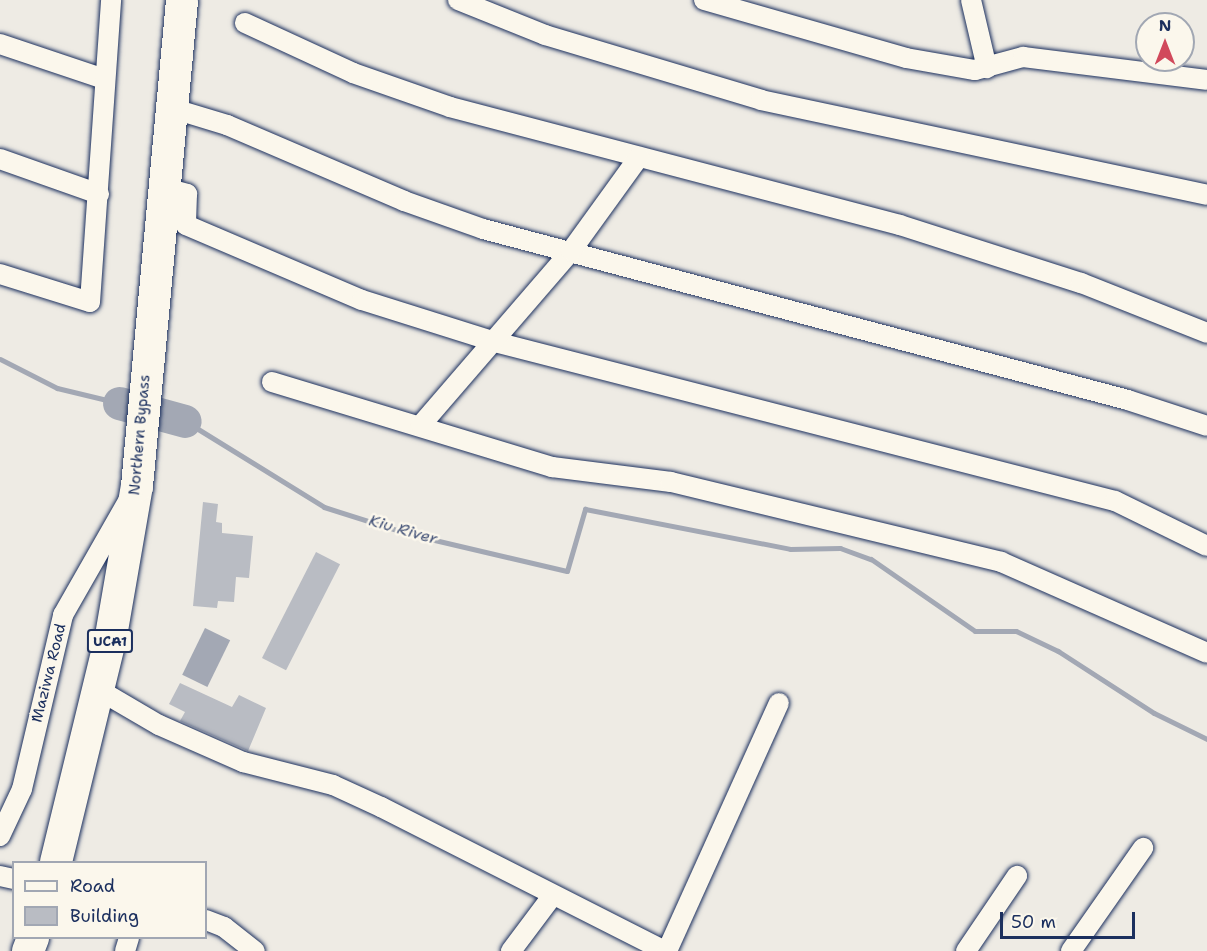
<!DOCTYPE html>
<style>
body{margin:0}
#map{position:relative;width:1207px;height:951px;overflow:hidden;background:#eeebe4;font-family:"Shantell Sans",sans-serif}
div>[style]{position:absolute}
.water>*{inset:0;background:#a3a8b4;transform-origin:0 0}
.stream>*{height:5px;margin:-2.5px;padding:0 2.5px;transform-origin:2.5px;border-radius:2.5px;background:#a3a8b4}
.river>*{height:33px;margin:-16.5px;padding:0 16.5px;transform-origin:16.5px;border-radius:16.5px;background:#a3a8b4}
.building>*{inset:0;background:#b9bcc3;transform-origin:0 0}
.roads{filter:drop-shadow(0 0 2px #1b2f5e) drop-shadow(0 0 2px #1b2f5e)}
.street>*{height:20px;margin:-10px;padding:0 10px;transform-origin:10px;border-radius:10px;background:#fbf7ec}
.primary>*{height:32px;margin:-16px;padding:0 16px;transform-origin:16px;border-radius:16px;background:#fbf7ec}
span{translate:-50% -50%;white-space:nowrap;text-align:center;line-height:1.15;-webkit-text-stroke:5px #fbf7ec;paint-order:stroke}
.shield-label span{padding:2px 4px;background:#fbf7ec;border:2px solid;border-radius:4px;-webkit-text-stroke-width:0}
.shield-label{font-size:14px;color:#1b2f5e;font-weight:700}
.street-label{font-size:15px;color:#1b2f5e}
.water-label{font-size:16px;color:#445378;font-style:italic}
.legend{position:absolute;left:12px;top:861px;width:195px;height:78px;box-sizing:border-box;background:#fbf7ec;border:2px solid #a1a7b3;margin:0;padding:8px 10px;list-style:none;font-size:18px;color:#1b2f5e}
.legend li{display:flex;align-items:center;gap:12px;height:30px}
.legend b{width:30px;border:2px solid #a1a7b3}
.north{position:absolute;left:1135px;top:12px;width:60px;height:60px;box-sizing:border-box;background:#fbf7ec;border:2px solid #a1a7b3;border-radius:50%;rotate:0deg;font-size:16px;font-weight:700;line-height:24px;text-align:center;color:#1b2f5e}
.north::after{content:'';display:block;margin:auto;width:21px;height:27px;background:#d1495b;clip-path:polygon(50% 0,100% 100%,50% 72%,0 100%)}
.scale{position:absolute;left:1000px;top:912px;width:135px;height:27px;box-sizing:border-box;border:3px solid #1b2f5e;border-top:0;padding-left:8px;font-size:18px;line-height:21px;white-space:nowrap;color:#1b2f5e;-webkit-text-stroke:4px #fbf7ec;paint-order:stroke}
</style>
<div id="map">
<div class="water">
<i style="left:205px;top:628px;width:28px;height:52px;rotate:26deg"></i>
</div>
<div class="stream">
<i style="left:0;top:359px;width:64px;rotate:27deg"></i>
<i style="left:57px;top:388px;width:64px;rotate:13.6deg"></i>
<i style="left:185px;top:421px;width:163px;rotate:31.7deg"></i>
<i style="left:324px;top:507px;width:89px;rotate:17.6deg"></i>
<i style="left:409px;top:534px;width:162px;rotate:13.2deg"></i>
<i style="left:567px;top:571px;width:65px;rotate:-73.8deg"></i>
<i style="left:585px;top:509px;width:209px;rotate:11deg"></i>
<i style="left:790px;top:549px;width:50px;rotate:-1.1deg"></i>
<i style="left:840px;top:548px;width:33px;rotate:20deg"></i>
<i style="left:871px;top:559px;width:126px;rotate:34.7deg"></i>
<i style="left:975px;top:631px;width:41px"></i>
<i style="left:1016px;top:631px;width:47px;rotate:25.5deg"></i>
<i style="left:1058px;top:651px;width:114px;rotate:32.9deg"></i>
<i style="left:1154px;top:713px;width:59px;rotate:26.1deg"></i>
</div>
<div class="river">
<i style="left:119px;top:403px;width:68px;rotate:15.3deg"></i>
</div>
<div class="building">
<i style="clip-path:polygon(203px 502px,218px 504px,216px 522px,222px 523px,222px 533px,253px 536px,249px 578px,236px 577px,234px 602px,218px 601px,217px 608px,193px 606px)"></i>
<i style="left:316px;top:552px;width:27px;height:119px;rotate:27deg"></i>
<i style="clip-path:polygon(180px 683px,232px 707px,239px 695px,266px 708px,248px 751px,180px 721px,185px 712px,169px 704px)"></i>
</div>
<div class="roads">
<div class="street">
<i style="left:458px;top:0;width:94px;rotate:21.9deg"></i>
<i style="left:545px;top:35px;width:226px;rotate:16.7deg"></i>
<i style="left:761px;top:100px;width:456px;rotate:12deg"></i>
<i style="left:704px;top:0;width:210px;rotate:16deg"></i>
<i style="left:906px;top:58px;width:70px;rotate:9.9deg"></i>
<i style="left:975px;top:70px;width:50px;rotate:-15.2deg"></i>
<i style="left:1023px;top:57px;width:185px;rotate:7.1deg"></i>
<i style="left:971px;top:0;width:70px;rotate:76.8deg"></i>
<i style="left:245px;top:23px;width:119px;rotate:24.8deg"></i>
<i style="left:353px;top:73px;width:103px;rotate:19.3deg"></i>
<i style="left:450px;top:107px;width:465px;rotate:14.7deg"></i>
<i style="left:900px;top:225px;width:190px;rotate:17.8deg"></i>
<i style="left:1081px;top:283px;width:136px;rotate:21.6deg"></i>
<i style="left:0;top:44px;width:110px;rotate:18.6deg"></i>
<i style="left:171px;top:108px;width:59px;rotate:16.9deg"></i>
<i style="left:227px;top:125px;width:193px;rotate:23.2deg"></i>
<i style="left:404px;top:201px;width:84px;rotate:19.5deg"></i>
<i style="left:483px;top:229px;width:667px;rotate:14.85deg"></i>
<i style="left:1128px;top:400px;width:83px;rotate:18.2deg"></i>
<i style="left:0;top:159px;width:105px;rotate:19.5deg"></i>
<i style="left:165px;top:188px;width:23px;rotate:15deg"></i>
<i style="left:187px;top:194px;width:31px;rotate:92deg"></i>
<i style="left:186px;top:225px;width:191px;rotate:23.1deg"></i>
<i style="left:362px;top:300px;width:139px;rotate:17.5deg"></i>
<i style="left:495px;top:342px;width:640px;rotate:14.38deg"></i>
<i style="left:1115px;top:501px;width:102px;rotate:26.1deg"></i>
<i style="left:0;top:274px;width:94px;rotate:17.3deg"></i>
<i style="left:90px;top:302px;width:303px;rotate:-86deg"></i>
<i style="left:272px;top:382px;width:293px;rotate:16.9deg"></i>
<i style="left:552px;top:467px;width:120px;rotate:7.2deg"></i>
<i style="left:671px;top:482px;width:340px;rotate:13.6deg"></i>
<i style="left:1001px;top:562px;width:225px;rotate:23.8deg"></i>
<i style="left:421px;top:425px;width:230px;rotate:-49.2deg"></i>
<i style="left:571px;top:251px;width:116px;rotate:-54.1deg"></i>
<i style="left:99px;top:690px;width:69px;rotate:30.3deg"></i>
<i style="left:159px;top:725px;width:92px;rotate:23.8deg"></i>
<i style="left:243px;top:762px;width:93px;rotate:14.3deg"></i>
<i style="left:333px;top:785px;width:53px;rotate:24.6deg"></i>
<i style="left:381px;top:807px;width:318px;rotate:26.9deg"></i>
<i style="left:0;top:836px;width:52px;rotate:-64.9deg"></i>
<i style="left:22px;top:789px;width:179px;rotate:-76.7deg"></i>
<i style="left:63px;top:615px;width:131px;rotate:-60.3deg"></i>
<i style="left:0;top:876px;width:14px;rotate:12deg"></i>
<i style="left:206px;top:920px;width:19px;rotate:21deg"></i>
<i style="left:224px;top:927px;width:39px;rotate:38deg"></i>
<i style="left:125px;top:951px;width:14px;rotate:-73deg"></i>
<i style="left:511px;top:951px;width:70px;rotate:-53.1deg"></i>
<i style="left:667px;top:951px;width:272px;rotate:-65.7deg"></i>
<i style="left:966px;top:951px;width:91px;rotate:-55.8deg"></i>
<i style="left:1071px;top:951px;width:126px;rotate:-55deg"></i>
</div>
<div class="primary">
<i style="left:56px;top:862px;width:233px;rotate:-76.3deg"></i>
<i style="left:111px;top:636px;width:152px;rotate:-80.2deg"></i>
<i style="left:137px;top:486px;width:488px;rotate:-84.7deg"></i>
<i style="left:28px;top:951px;width:14px;rotate:-69deg"></i>
</div>
</div>
<div class="shield-label">
<span style="left:110px;top:641px">UCA1</span>
</div>
<div class="street-label">
<span style="left:140px;top:435px;rotate:-85deg">Northern Bypass</span>
<span style="left:49px;top:673px;rotate:-76deg">Maziwa Road</span>
</div>
<div class="water-label">
<span style="left:403px;top:530px;rotate:16deg">Kiu River</span>
</div>
<ul class="legend">
<li><b style="height:8px;background:#fbf7ec"></b>Road</li>
<li><b style="height:16px;background:#b9bcc3"></b>Building</li>
</ul>
<div class="north">N</div>
<div class="scale">50 m</div>
</div>
